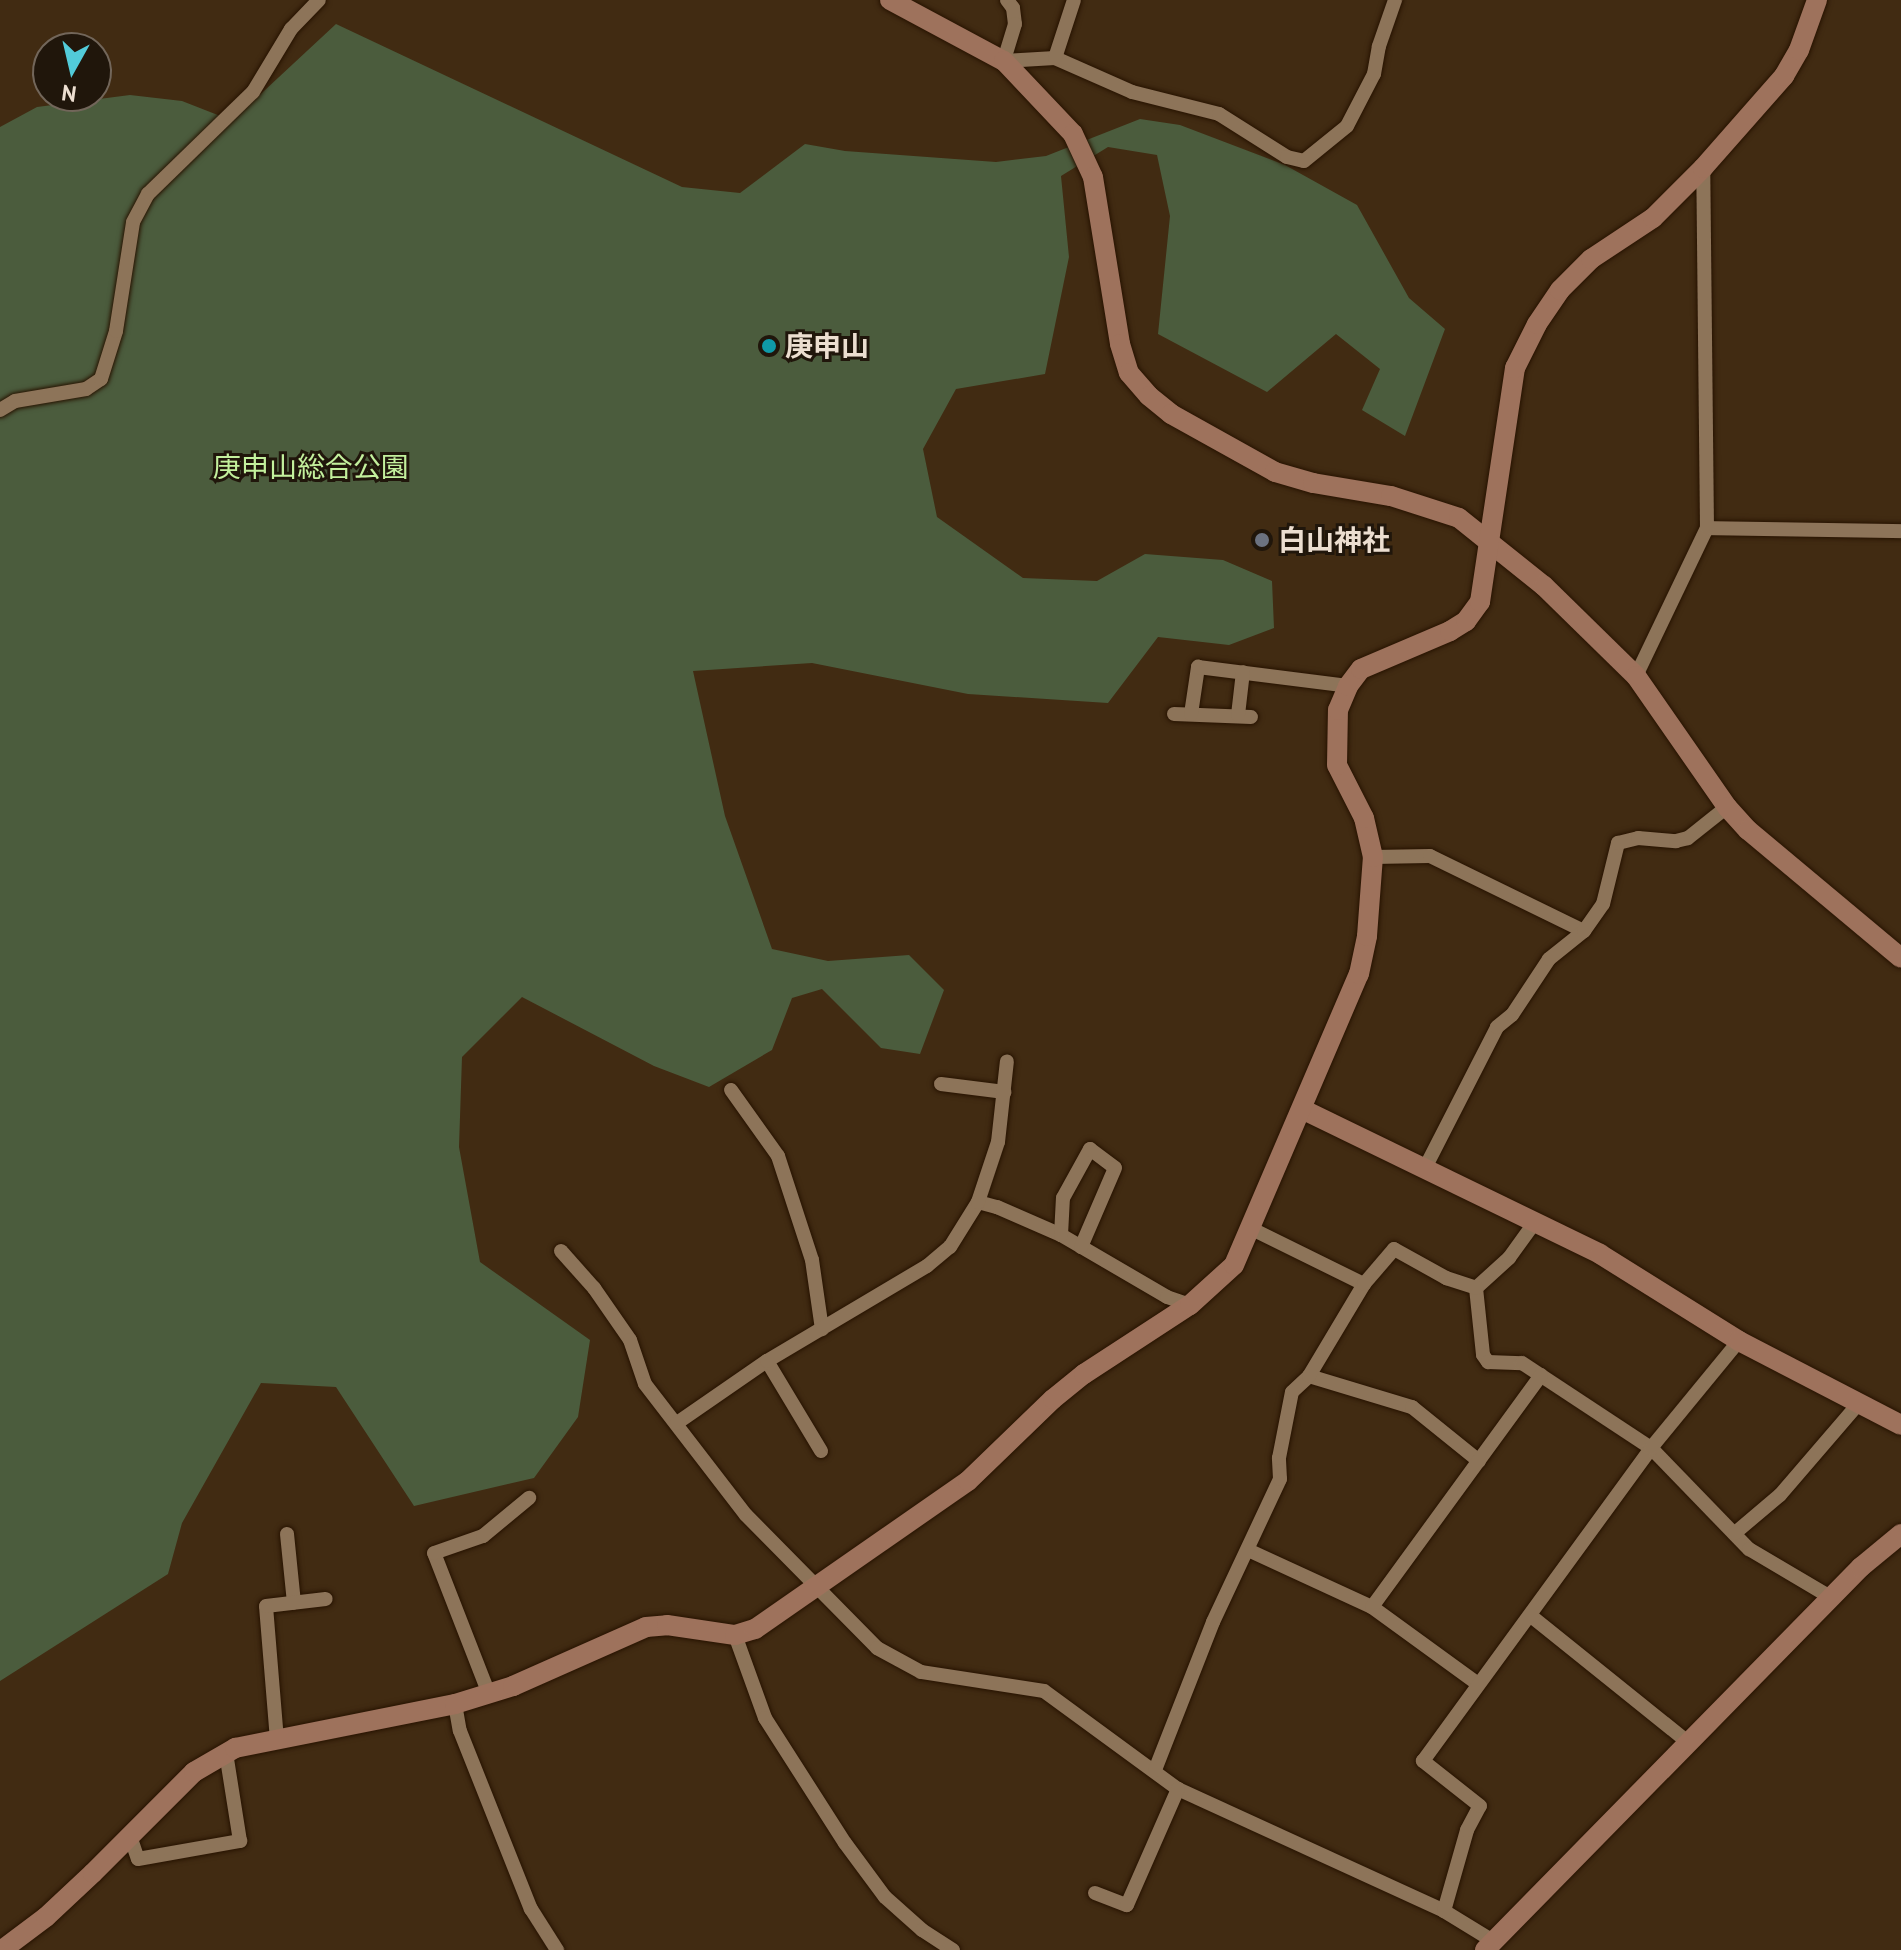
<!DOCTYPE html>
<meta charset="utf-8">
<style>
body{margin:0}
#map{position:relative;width:1901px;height:1950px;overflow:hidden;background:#412b12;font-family:"PT Sans","Noto Sans JP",sans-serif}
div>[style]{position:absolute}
.green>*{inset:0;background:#4b5c3d}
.roads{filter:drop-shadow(0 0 2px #271300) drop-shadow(0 0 2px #271300)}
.street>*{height:14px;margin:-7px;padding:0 7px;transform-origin:7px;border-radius:7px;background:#8d7459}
.secondary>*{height:20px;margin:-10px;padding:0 10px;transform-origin:10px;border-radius:10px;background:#9e725c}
.dots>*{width:22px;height:22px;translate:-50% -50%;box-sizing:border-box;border:4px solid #20160b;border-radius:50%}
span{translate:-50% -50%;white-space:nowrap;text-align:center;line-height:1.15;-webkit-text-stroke:6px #20160b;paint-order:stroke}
.poi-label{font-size:28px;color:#ecded0;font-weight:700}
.left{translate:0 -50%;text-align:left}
.park-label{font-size:28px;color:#c3f09d}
.north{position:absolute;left:32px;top:32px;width:80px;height:80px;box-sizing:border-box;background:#20160b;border:2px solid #72665a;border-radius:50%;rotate:188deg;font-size:22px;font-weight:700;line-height:32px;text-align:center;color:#ecded0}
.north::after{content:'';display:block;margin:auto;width:28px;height:36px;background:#52cbd9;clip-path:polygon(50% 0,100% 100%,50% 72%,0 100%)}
</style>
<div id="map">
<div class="green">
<i style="clip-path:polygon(336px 24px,682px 187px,740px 193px,805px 144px,845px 151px,996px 162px,1046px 156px,1140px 119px,1180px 125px,1285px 165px,1357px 205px,1409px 298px,1445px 329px,1405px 436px,1362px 410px,1380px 369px,1336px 334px,1267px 392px,1158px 334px,1170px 216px,1157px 155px,1108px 147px,1061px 176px,1069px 257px,1045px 374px,956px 389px,923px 449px,937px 517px,1023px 578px,1097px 581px,1145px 554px,1223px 560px,1272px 581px,1274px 628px,1229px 645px,1158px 637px,1108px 703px,968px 694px,812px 663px,693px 671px,725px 816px,772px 949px,828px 961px,909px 955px,944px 990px,920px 1054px,881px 1048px,822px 989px,792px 998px,772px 1050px,709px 1087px,654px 1066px,522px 997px,462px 1057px,459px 1147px,480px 1262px,590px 1340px,578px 1417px,534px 1478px,414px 1506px,336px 1387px,261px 1383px,182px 1523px,168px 1574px,0 1681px,0 127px,37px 107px,130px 95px,182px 101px,228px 119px,236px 117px)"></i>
</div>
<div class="roads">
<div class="street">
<i style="left:1007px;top:0;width:10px;rotate:53deg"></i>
<i style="left:1013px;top:8px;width:16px;rotate:83deg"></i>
<i style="left:1015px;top:24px;width:39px;rotate:107deg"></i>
<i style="left:1004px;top:61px;width:51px;rotate:-3.4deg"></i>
<i style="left:1055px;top:58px;width:84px;rotate:23.8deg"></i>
<i style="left:1132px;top:92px;width:90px;rotate:14.2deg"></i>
<i style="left:1219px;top:114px;width:80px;rotate:32.3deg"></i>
<i style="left:1287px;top:157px;width:17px;rotate:13deg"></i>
<i style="left:1304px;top:161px;width:55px;rotate:-39.1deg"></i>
<i style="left:1347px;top:126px;width:59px;rotate:-62.6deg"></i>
<i style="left:1374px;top:74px;width:28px;rotate:-80deg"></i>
<i style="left:1379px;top:46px;width:49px;rotate:-70.8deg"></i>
<i style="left:1055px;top:58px;width:61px;rotate:-71.9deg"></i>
<i style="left:0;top:410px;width:17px;rotate:-31deg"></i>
<i style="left:15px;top:401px;width:72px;rotate:-9.6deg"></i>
<i style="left:86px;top:389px;width:18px;rotate:-34deg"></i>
<i style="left:101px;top:379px;width:50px;rotate:-72.6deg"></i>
<i style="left:116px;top:331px;width:110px;rotate:-81.1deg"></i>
<i style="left:133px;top:222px;width:32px;rotate:-62deg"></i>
<i style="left:148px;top:194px;width:146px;rotate:-44.2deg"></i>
<i style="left:253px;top:92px;width:74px;rotate:-58.9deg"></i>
<i style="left:291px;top:29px;width:40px;rotate:-46deg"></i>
<i style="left:1707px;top:528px;width:194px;rotate:0.9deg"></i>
<i style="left:1636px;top:676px;width:164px;rotate:-64.4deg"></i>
<i style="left:1707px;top:528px;width:360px;rotate:-90.6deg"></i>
<i style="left:1174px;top:714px;width:77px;rotate:2.2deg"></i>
<i style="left:1191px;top:714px;width:48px;rotate:-81.5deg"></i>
<i style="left:1198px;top:667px;width:151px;rotate:7.2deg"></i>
<i style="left:1238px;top:715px;width:43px;rotate:-83.4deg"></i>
<i style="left:1373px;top:857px;width:57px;rotate:-1deg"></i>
<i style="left:1430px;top:856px;width:171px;rotate:26deg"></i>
<i style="left:941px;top:1084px;width:64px;rotate:7.2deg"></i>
<i style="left:731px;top:1090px;width:81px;rotate:54.5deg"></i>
<i style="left:778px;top:1156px;width:109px;rotate:71.9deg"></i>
<i style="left:812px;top:1260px;width:70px;rotate:81.8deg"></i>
<i style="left:1425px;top:1168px;width:158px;rotate:-62.9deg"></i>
<i style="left:1497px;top:1027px;width:19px;rotate:-39deg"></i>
<i style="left:1512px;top:1015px;width:67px;rotate:-56.5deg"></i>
<i style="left:1549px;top:959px;width:45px;rotate:-38.7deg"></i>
<i style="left:1584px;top:931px;width:33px;rotate:-55deg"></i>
<i style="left:1603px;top:904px;width:63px;rotate:-76.2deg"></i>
<i style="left:1618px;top:843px;width:21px;rotate:-14deg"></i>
<i style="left:1638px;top:838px;width:38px;rotate:5deg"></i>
<i style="left:1676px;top:841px;width:12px;rotate:-14deg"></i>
<i style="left:1688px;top:838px;width:50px;rotate:-38.5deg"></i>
<i style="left:978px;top:1202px;width:20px;rotate:15deg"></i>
<i style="left:997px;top:1207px;width:70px;rotate:23.6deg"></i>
<i style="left:1061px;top:1235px;width:123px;rotate:30.3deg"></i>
<i style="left:1167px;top:1297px;width:24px;rotate:19deg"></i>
<i style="left:1252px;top:1229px;width:125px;rotate:26.2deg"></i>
<i style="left:1061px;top:1235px;width:37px;rotate:-87deg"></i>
<i style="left:1063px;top:1198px;width:56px;rotate:-61.1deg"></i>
<i style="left:1090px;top:1149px;width:31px;rotate:37deg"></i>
<i style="left:1115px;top:1168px;width:86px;rotate:113.3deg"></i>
<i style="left:561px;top:1251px;width:50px;rotate:48.3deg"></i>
<i style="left:594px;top:1288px;width:63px;rotate:55.3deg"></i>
<i style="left:630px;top:1340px;width:46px;rotate:71.2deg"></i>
<i style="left:645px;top:1384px;width:165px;rotate:52.4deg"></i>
<i style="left:746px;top:1515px;width:187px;rotate:45.4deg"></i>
<i style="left:877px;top:1648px;width:50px;rotate:28.6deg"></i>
<i style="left:921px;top:1672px;width:124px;rotate:8.8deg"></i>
<i style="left:1044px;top:1691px;width:166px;rotate:36.2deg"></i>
<i style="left:1178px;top:1789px;width:293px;rotate:24.6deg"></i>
<i style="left:1444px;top:1911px;width:57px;rotate:31.5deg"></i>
<i style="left:1476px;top:1288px;width:67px;rotate:84deg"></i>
<i style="left:1483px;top:1355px;width:9px;rotate:54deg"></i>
<i style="left:1488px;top:1362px;width:34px;rotate:2deg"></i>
<i style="left:1522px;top:1363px;width:154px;rotate:33.4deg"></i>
<i style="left:1651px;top:1448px;width:141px;rotate:45.9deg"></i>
<i style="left:1749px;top:1549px;width:96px;rotate:30.6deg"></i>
<i style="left:1476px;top:1288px;width:45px;rotate:-42.3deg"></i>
<i style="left:1509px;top:1258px;width:44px;rotate:-54.2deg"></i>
<i style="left:767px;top:1361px;width:105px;rotate:59deg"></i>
<i style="left:1309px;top:1376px;width:108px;rotate:16.8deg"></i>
<i style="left:1412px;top:1407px;width:86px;rotate:38.9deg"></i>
<i style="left:677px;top:1423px;width:109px;rotate:-34.6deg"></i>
<i style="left:767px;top:1361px;width:186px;rotate:-30.7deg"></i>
<i style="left:927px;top:1266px;width:30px;rotate:-40deg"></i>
<i style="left:950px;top:1247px;width:53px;rotate:-58.1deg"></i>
<i style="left:978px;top:1202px;width:63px;rotate:-71.6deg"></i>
<i style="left:998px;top:1142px;width:81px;rotate:-83.7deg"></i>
<i style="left:1735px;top:1533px;width:59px;rotate:-40.2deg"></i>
<i style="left:1780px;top:1495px;width:121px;rotate:-49.3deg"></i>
<i style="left:287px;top:1534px;width:69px;rotate:84.2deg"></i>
<i style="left:1248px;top:1550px;width:136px;rotate:24.7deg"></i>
<i style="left:1372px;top:1607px;width:131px;rotate:36deg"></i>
<i style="left:1372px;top:1607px;width:287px;rotate:-53.9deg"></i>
<i style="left:1531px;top:1616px;width:203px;rotate:38.8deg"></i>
<i style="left:735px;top:1635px;width:88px;rotate:70.1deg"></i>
<i style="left:765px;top:1718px;width:148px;rotate:57.4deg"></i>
<i style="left:845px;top:1843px;width:67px;rotate:53.5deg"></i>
<i style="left:885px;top:1897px;width:50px;rotate:41.7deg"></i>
<i style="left:922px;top:1930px;width:37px;rotate:33deg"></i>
<i style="left:489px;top:1694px;width:151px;rotate:-111.3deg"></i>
<i style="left:434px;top:1553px;width:52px;rotate:-19.1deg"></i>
<i style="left:483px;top:1536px;width:60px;rotate:-39.6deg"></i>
<i style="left:455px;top:1704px;width:27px;rotate:80deg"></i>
<i style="left:460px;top:1731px;width:192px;rotate:68.3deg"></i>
<i style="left:531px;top:1909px;width:49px;rotate:57.6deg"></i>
<i style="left:277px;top:1740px;width:134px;rotate:-94.7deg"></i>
<i style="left:266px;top:1606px;width:60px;rotate:-6.7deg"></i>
<i style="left:1155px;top:1770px;width:159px;rotate:-68.6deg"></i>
<i style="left:1213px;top:1622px;width:158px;rotate:-64.9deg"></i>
<i style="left:1280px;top:1479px;width:21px;rotate:-93deg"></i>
<i style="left:1279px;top:1458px;width:67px;rotate:-78.9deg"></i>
<i style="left:1292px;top:1392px;width:23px;rotate:-43deg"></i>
<i style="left:1309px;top:1376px;width:107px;rotate:-59.1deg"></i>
<i style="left:1364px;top:1284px;width:46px;rotate:-49.4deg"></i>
<i style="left:1394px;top:1249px;width:60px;rotate:29.1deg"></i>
<i style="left:1446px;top:1278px;width:32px;rotate:18deg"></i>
<i style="left:130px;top:1836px;width:24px;rotate:71deg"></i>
<i style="left:138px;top:1859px;width:104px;rotate:-10deg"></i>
<i style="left:240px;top:1841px;width:89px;rotate:-99deg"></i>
<i style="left:1095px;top:1893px;width:34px;rotate:21deg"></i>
<i style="left:1127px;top:1905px;width:127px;rotate:-66.3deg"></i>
<i style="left:1444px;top:1911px;width:84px;rotate:-74.1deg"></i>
<i style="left:1467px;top:1830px;width:27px;rotate:-62deg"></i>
<i style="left:1480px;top:1806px;width:73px;rotate:-141.7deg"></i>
<i style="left:1423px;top:1761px;width:387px;rotate:-53.9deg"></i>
<i style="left:1651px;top:1448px;width:139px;rotate:-50.6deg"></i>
</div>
<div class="secondary">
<i style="left:890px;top:0;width:129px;rotate:28.2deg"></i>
<i style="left:1004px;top:61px;width:100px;rotate:46.6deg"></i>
<i style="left:1073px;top:134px;width:47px;rotate:65.1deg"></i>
<i style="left:1093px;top:177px;width:169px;rotate:80.8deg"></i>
<i style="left:1120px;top:344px;width:30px;rotate:73deg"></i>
<i style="left:1129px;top:373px;width:30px;rotate:49deg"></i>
<i style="left:1149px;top:396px;width:28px;rotate:39deg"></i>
<i style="left:1171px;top:414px;width:119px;rotate:29.1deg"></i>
<i style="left:1275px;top:472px;width:40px;rotate:16deg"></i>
<i style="left:1313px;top:483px;width:79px;rotate:9.5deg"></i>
<i style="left:1391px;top:496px;width:71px;rotate:17.9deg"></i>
<i style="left:1459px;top:518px;width:109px;rotate:38.7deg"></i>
<i style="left:1544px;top:586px;width:129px;rotate:44.4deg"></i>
<i style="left:1636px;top:676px;width:160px;rotate:55.2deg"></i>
<i style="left:1727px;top:807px;width:31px;rotate:48deg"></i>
<i style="left:1748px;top:830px;width:199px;rotate:39.9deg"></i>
<i style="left:1302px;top:1109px;width:331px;rotate:25.9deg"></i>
<i style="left:1600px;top:1254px;width:164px;rotate:32deg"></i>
<i style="left:1739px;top:1341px;width:182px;rotate:27.4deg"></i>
<i style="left:2px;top:1950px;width:55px;rotate:-36.9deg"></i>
<i style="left:46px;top:1917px;width:64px;rotate:-43.1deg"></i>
<i style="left:93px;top:1873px;width:143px;rotate:-45deg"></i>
<i style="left:194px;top:1772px;width:48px;rotate:-30.3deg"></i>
<i style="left:235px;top:1748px;width:224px;rotate:-11.3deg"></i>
<i style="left:455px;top:1704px;width:61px;rotate:-17.2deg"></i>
<i style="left:513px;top:1686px;width:145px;rotate:-23.9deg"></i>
<i style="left:646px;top:1627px;width:21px;rotate:-5deg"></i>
<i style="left:667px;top:1625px;width:69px;rotate:8.4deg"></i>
<i style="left:735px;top:1635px;width:21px;rotate:-17deg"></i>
<i style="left:755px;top:1629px;width:259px;rotate:-34.8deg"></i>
<i style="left:968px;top:1481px;width:118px;rotate:-44deg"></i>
<i style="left:1053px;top:1399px;width:40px;rotate:-39deg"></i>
<i style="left:1084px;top:1374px;width:126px;rotate:-33.1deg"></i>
<i style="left:1190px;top:1305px;width:59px;rotate:-42.3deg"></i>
<i style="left:1234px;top:1265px;width:317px;rotate:-66.8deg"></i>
<i style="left:1359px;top:974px;width:39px;rotate:-78deg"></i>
<i style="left:1367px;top:936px;width:79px;rotate:-85.7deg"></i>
<i style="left:1373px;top:857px;width:40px;rotate:-103deg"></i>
<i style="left:1364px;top:818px;width:59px;rotate:-117deg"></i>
<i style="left:1337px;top:765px;width:55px;rotate:-89deg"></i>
<i style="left:1338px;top:710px;width:26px;rotate:-67deg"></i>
<i style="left:1348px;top:686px;width:21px;rotate:-53deg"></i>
<i style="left:1361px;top:669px;width:97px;rotate:-23.1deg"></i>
<i style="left:1450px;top:631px;width:19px;rotate:-32deg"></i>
<i style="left:1466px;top:621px;width:24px;rotate:-54deg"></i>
<i style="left:1480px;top:602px;width:237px;rotate:-81.5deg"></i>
<i style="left:1515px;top:368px;width:49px;rotate:-63.4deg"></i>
<i style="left:1537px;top:324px;width:41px;rotate:-55.9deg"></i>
<i style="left:1560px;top:290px;width:44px;rotate:-45deg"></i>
<i style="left:1591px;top:259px;width:74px;rotate:-33.5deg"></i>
<i style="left:1653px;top:218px;width:71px;rotate:-45deg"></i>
<i style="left:1703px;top:168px;width:123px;rotate:-48.6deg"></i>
<i style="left:1784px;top:76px;width:30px;rotate:-60deg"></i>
<i style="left:1799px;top:50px;width:53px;rotate:-70.2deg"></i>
<i style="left:1485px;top:1950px;width:537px;rotate:-45.53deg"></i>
<i style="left:1861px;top:1567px;width:52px;rotate:-39.5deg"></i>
</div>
</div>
<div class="dots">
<i style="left:769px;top:346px;background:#0f9aa8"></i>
<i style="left:1262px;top:540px;background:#6b7280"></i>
</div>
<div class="poi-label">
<span class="left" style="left:785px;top:346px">庚申山</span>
<span class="left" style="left:1278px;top:540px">白山神社</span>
</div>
<div class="park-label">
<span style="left:311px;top:467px">庚申山総合公園</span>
</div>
<div class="north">N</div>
</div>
